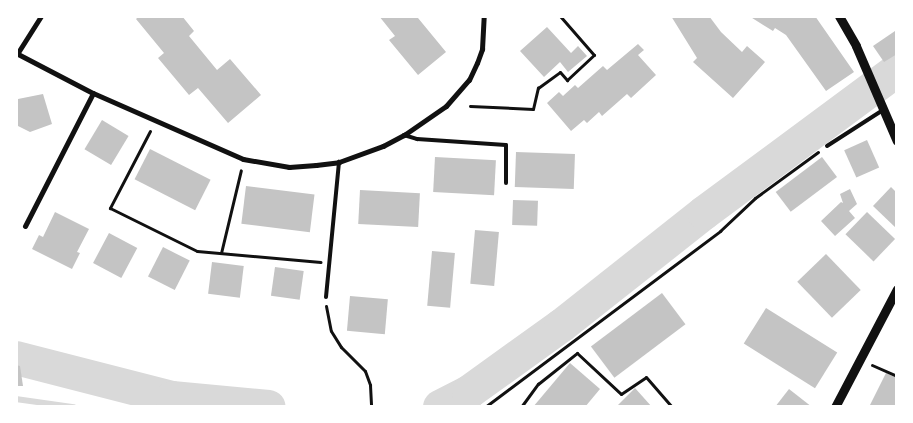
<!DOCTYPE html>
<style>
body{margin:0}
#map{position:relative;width:913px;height:423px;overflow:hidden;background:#fff;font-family:Manrope,sans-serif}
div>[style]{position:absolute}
.stream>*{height:5.5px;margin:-2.75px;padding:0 2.75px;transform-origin:2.75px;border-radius:2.75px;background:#d9d9d9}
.river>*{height:34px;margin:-17px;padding:0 17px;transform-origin:17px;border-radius:17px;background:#d9d9d9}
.building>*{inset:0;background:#c4c4c4;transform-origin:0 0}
.path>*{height:3px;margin:-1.5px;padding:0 1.5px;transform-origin:1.5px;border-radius:1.5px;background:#111}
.service>*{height:4px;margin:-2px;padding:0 2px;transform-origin:2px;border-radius:2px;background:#111}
.minor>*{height:5px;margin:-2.5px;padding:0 2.5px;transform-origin:2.5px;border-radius:2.5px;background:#111}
.tertiary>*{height:9px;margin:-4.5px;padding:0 4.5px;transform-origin:4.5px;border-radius:4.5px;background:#111}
span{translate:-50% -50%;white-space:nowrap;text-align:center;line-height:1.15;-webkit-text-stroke:4px #fff;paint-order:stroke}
.frame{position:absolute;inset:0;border:18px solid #fff;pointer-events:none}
</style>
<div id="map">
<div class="stream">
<i style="left:16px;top:399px;width:58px;rotate:8deg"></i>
</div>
<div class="river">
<i style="left:16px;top:358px;width:161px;rotate:14.4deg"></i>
<i style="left:172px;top:398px;width:97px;rotate:5.3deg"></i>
<i style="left:440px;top:407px;width:33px;rotate:-27deg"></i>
<i style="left:469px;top:392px;width:113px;rotate:-35.7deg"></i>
<i style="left:561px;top:326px;width:182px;rotate:-38.3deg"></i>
<i style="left:704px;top:213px;width:240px;rotate:-36.5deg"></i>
</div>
<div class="building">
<i style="clip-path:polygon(139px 16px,182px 16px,194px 31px,189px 36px,217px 70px,230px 59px,261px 95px,228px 123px,198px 88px,189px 95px,158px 58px,164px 53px,136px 19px)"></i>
<i style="clip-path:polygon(379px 16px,420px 16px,418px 18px,446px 52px,418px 75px,389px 40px,395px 36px)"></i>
<i style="clip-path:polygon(671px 16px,709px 16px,721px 32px,742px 52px,747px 46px,765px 62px,733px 98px,693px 62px,697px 58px)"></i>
<i style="clip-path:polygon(749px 16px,815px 16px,854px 72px,826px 91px,786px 35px,775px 28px,773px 31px)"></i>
<i style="clip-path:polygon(547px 27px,571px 53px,578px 46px,587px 56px,568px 72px,560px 62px,544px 77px,520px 51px)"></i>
<i style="clip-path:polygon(895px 31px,897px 54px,884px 62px,873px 46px)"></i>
<i style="clip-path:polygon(638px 44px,644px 50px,638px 55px,656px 75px,631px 98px,627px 94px,602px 116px,599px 112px,587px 123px,584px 120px,571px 131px,547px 103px,559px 92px,563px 96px,575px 85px,578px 88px,603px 66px,607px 70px)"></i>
<i style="clip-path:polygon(43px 94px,52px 124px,30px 132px,16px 125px,18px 99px)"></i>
<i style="left:102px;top:120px;width:31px;height:34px;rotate:31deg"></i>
<i style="left:867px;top:140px;width:30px;height:25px;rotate:66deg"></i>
<i style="left:150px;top:149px;width:68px;height:34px;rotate:27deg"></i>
<i style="left:516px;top:152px;width:59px;height:35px;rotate:2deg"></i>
<i style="left:435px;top:157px;width:61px;height:35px;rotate:3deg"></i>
<i style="left:822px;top:157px;width:25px;height:58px;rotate:53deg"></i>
<i style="left:246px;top:186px;width:69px;height:38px;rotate:7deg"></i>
<i style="clip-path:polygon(891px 187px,897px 193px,897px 229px,873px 206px)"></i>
<i style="clip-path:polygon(850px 189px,857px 204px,849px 211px,855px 218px,835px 236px,821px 221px,841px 202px,843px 203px,840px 194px)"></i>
<i style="left:360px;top:190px;width:60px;height:34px;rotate:3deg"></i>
<i style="left:513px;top:200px;width:25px;height:25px;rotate:2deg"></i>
<i style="clip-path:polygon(55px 212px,89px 229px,77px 252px,80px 253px,72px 269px,32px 249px,39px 235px,43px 237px)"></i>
<i style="left:867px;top:212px;width:39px;height:31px;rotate:44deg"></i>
<i style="left:475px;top:230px;width:24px;height:54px;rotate:5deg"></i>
<i style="left:109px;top:233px;width:32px;height:34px;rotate:28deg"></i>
<i style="left:163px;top:247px;width:30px;height:33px;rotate:27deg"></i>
<i style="left:432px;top:251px;width:23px;height:55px;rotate:5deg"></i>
<i style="left:826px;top:254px;width:50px;height:40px;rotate:46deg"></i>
<i style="left:212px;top:262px;width:32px;height:32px;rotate:7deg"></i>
<i style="left:275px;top:267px;width:29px;height:29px;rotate:8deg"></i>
<i style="left:662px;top:293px;width:39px;height:89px;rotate:53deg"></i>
<i style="left:350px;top:296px;width:38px;height:35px;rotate:5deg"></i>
<i style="left:766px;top:308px;width:84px;height:42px;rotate:32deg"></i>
<i style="clip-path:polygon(570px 363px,600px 389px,585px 407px,533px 407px)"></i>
<i style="clip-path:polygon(16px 365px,20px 366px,23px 386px,16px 386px)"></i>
<i style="clip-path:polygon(886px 373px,897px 378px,897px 407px,869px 407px)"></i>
<i style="clip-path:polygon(635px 388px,652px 407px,616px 407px)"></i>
<i style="clip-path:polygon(789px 389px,812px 407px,775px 407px)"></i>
</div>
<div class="path">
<i style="left:470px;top:106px;width:63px;rotate:2.7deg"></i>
<i style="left:533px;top:109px;width:22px;rotate:-77deg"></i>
<i style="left:538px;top:88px;width:27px;rotate:-36deg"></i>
<i style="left:560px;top:72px;width:11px;rotate:49deg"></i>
<i style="left:567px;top:80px;width:37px;rotate:-43deg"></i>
<i style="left:594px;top:55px;width:52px;rotate:-131.1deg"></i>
<i style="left:150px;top:131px;width:87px;rotate:117.5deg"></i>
<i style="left:110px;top:208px;width:97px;rotate:26.3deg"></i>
<i style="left:197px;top:251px;width:124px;rotate:5.1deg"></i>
<i style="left:221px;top:253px;width:85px;rotate:-76.5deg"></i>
<i style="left:326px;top:306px;width:25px;rotate:79deg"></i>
<i style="left:331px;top:331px;width:19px;rotate:58deg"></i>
<i style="left:341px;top:347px;width:34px;rotate:45deg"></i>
<i style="left:365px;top:371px;width:15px;rotate:70deg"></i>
<i style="left:370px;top:385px;width:22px;rotate:87deg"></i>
<i style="left:872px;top:365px;width:27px;rotate:24deg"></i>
<i style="left:485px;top:407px;width:294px;rotate:-36.8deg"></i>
<i style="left:720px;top:231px;width:48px;rotate:-43.3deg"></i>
<i style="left:755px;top:198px;width:78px;rotate:-36.1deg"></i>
<i style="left:521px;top:407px;width:29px;rotate:-54deg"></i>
<i style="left:538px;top:384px;width:50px;rotate:-38.5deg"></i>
<i style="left:577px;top:353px;width:60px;rotate:43deg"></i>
<i style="left:621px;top:394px;width:30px;rotate:-34deg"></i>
<i style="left:646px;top:377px;width:40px;rotate:49deg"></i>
</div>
<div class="service">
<i style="left:404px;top:135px;width:14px;rotate:17deg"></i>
<i style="left:417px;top:139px;width:89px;rotate:3.9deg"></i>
<i style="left:506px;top:145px;width:38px;rotate:90deg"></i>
<i style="left:827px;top:146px;width:67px;rotate:-32.7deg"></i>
<i style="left:326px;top:297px;width:136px;rotate:-84.5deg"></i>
</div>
<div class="minor">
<i style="left:16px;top:53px;width:87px;rotate:27.5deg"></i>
<i style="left:93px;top:93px;width:164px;rotate:23.7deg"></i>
<i style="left:243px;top:159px;width:47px;rotate:9.9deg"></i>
<i style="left:289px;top:167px;width:27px;rotate:-4deg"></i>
<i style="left:316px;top:165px;width:23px;rotate:-7deg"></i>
<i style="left:339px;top:162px;width:47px;rotate:-20deg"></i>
<i style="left:383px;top:146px;width:24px;rotate:-28deg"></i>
<i style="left:404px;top:135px;width:51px;rotate:-34.6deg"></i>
<i style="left:446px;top:106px;width:35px;rotate:-49deg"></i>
<i style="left:469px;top:80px;width:19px;rotate:-65deg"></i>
<i style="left:477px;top:63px;width:15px;rotate:-70deg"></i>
<i style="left:482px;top:49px;width:33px;rotate:-87deg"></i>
<i style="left:17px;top:54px;width:45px;rotate:-57.7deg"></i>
<i style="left:25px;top:226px;width:149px;rotate:-62.9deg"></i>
</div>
<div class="tertiary">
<i style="left:839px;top:16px;width:34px;rotate:60deg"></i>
<i style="left:856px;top:46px;width:103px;rotate:66.7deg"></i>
<i style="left:835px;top:407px;width:133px;rotate:-62.3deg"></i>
</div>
<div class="frame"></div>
</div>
